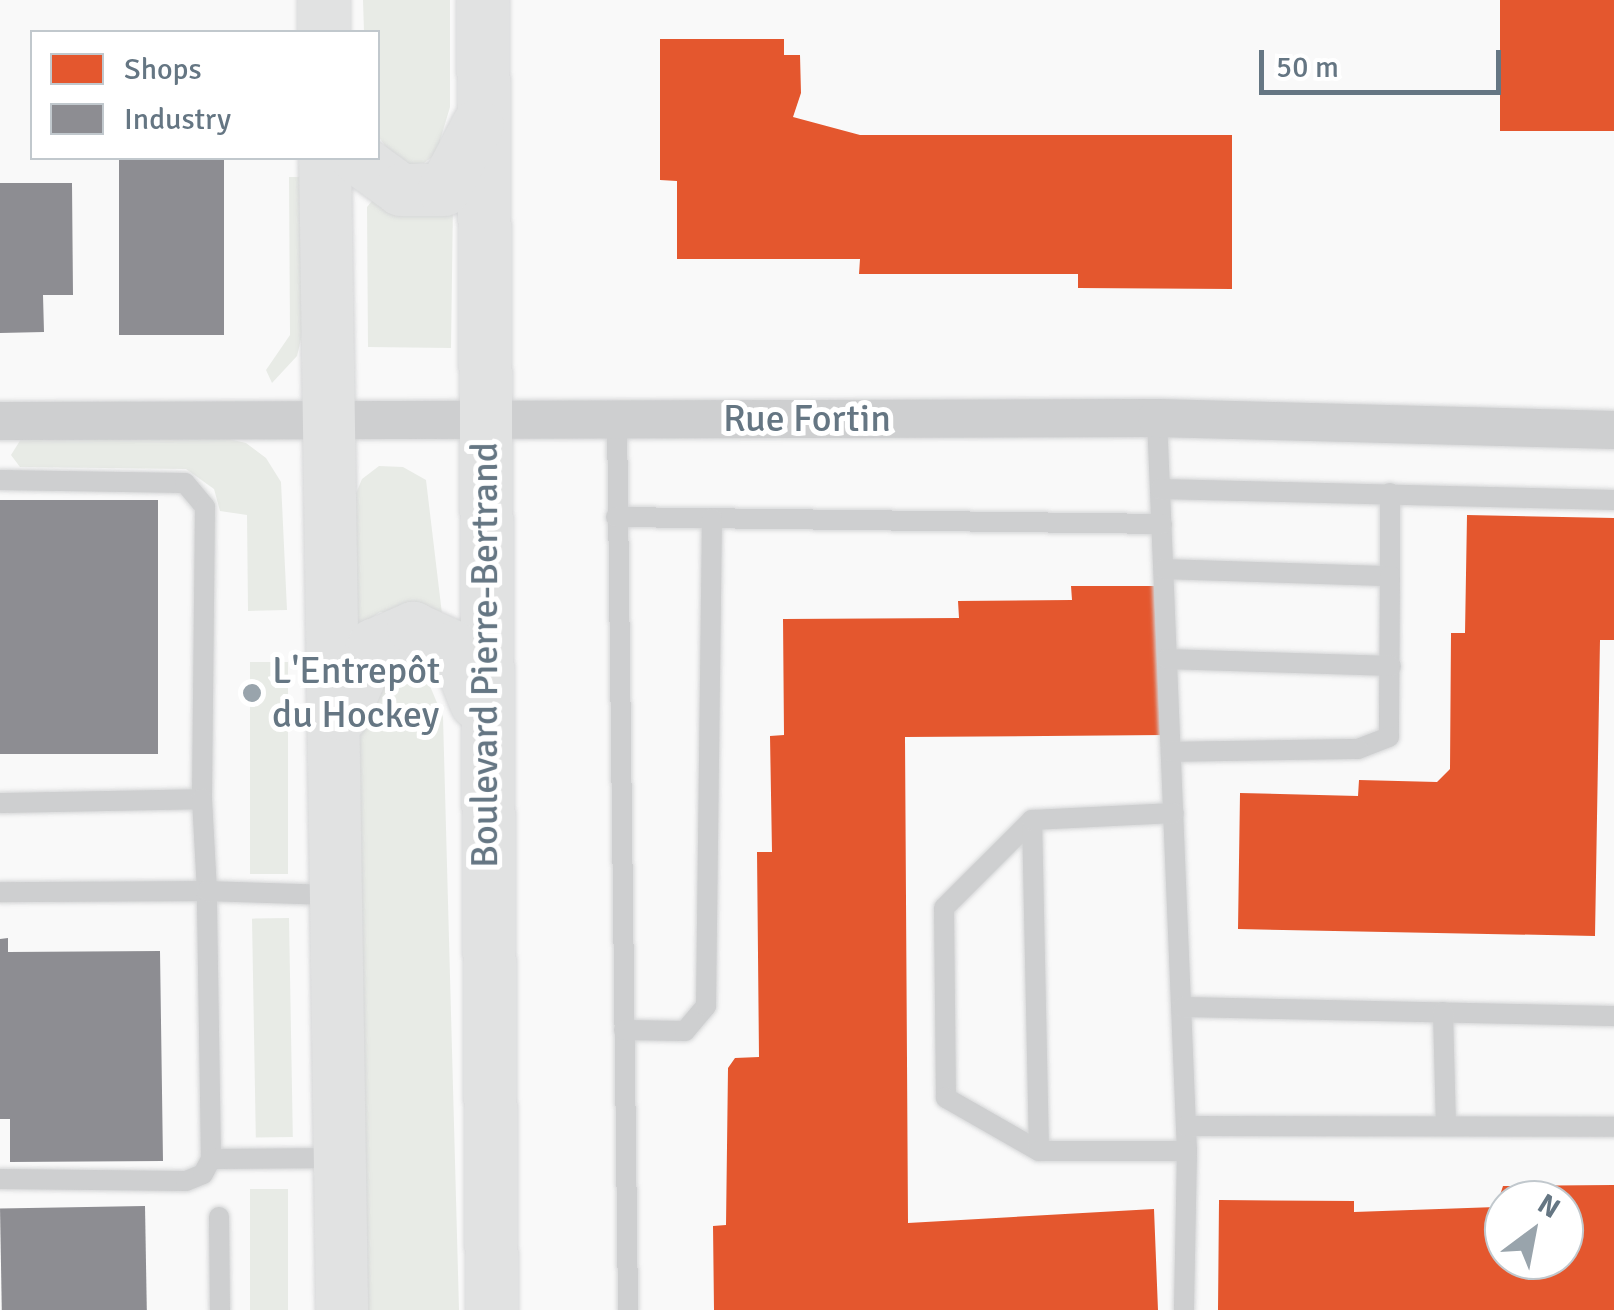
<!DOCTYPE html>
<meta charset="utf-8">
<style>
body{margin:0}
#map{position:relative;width:1614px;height:1310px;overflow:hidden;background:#f9f9f9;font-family:Signika,sans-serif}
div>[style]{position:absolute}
.green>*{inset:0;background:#e8ebe6;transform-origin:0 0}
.shops>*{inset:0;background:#e4572e;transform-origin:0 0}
.industry>*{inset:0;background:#8d8d92;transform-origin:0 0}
.roads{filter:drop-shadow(0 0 2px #d5d6d7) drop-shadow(0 0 2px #d5d6d7)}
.lane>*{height:20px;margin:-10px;padding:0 10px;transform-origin:10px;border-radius:10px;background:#cecfd0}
.street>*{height:38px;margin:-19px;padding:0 19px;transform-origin:19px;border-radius:19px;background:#cecfd0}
.secondary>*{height:52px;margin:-26px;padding:0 26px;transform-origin:26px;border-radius:26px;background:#e1e2e2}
.dots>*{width:28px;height:28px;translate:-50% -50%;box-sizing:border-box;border:5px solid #fff;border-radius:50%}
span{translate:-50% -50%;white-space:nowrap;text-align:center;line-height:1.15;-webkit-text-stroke:10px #fff;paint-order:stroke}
.street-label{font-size:38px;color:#657683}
.poi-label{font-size:38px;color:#657683}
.left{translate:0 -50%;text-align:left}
.legend{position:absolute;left:30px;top:30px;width:350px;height:130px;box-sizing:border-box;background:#fff;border:2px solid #c1c8cd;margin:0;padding:12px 18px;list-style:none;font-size:30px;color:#657683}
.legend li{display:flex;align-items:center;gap:20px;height:50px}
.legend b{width:50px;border:2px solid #c1c8cd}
.north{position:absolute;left:1484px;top:1180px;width:100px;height:100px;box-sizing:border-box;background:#fff;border:2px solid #c1c8cd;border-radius:50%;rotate:32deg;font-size:28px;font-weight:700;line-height:40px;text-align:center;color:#657683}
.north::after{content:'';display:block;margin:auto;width:35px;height:45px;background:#99a4ac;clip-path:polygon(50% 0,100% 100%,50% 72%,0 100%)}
.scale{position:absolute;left:1259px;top:50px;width:242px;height:45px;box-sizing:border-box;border:5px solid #657683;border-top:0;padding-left:12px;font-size:30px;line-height:35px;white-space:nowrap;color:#657683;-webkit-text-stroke:8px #fff;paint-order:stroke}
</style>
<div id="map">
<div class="green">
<i style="clip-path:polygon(363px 0,450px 0,450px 107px,436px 154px,424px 163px,400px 166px,378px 136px,378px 32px,364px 32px)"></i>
<i style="clip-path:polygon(289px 177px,301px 177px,302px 335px,297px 356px,272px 383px,266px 370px,290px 335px)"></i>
<i style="clip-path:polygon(372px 201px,393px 209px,453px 204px,451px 348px,368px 347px,367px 207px)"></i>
<i style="clip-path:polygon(216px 436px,246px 443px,266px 458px,281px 482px,287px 610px,248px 611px,247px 515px,220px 511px,214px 489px,186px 469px,20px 467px,11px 455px,21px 439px)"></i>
<i style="clip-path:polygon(379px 466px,403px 467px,426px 480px,445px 639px,409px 615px,380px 612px,353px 631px,351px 505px,362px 479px)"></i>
<i style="clip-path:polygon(393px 655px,427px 679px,443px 717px,459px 1310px,358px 1310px,359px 712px)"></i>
<i style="left:250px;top:662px;width:38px;height:212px"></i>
<i style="left:289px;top:918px;width:219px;height:37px;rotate:89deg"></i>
<i style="left:250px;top:1189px;width:38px;height:121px"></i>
</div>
<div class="shops">
<i style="left:1500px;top:0;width:114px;height:131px"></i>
<i style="clip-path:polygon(660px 39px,784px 39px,784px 55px,800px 55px,801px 93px,793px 117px,860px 135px,1232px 135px,1232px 289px,1078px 288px,1078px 274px,859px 274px,860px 259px,677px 259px,677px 181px,660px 180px)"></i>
<i style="clip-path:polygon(1467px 515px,1614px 518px,1614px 640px,1600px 640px,1595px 936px,1238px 929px,1240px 793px,1358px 796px,1359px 780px,1437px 782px,1450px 769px,1451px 633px,1465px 633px)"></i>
<i style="clip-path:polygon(1071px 586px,1162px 586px,1164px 735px,905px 737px,908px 1223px,1154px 1209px,1158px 1310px,714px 1310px,713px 1226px,726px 1225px,728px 1068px,735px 1058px,759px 1057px,757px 852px,772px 852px,770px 736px,784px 735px,783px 619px,959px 618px,958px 601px,1072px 600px)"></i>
<i style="clip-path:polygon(evenodd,1614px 1185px,1614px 1310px,1218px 1310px,1219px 1200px,1354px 1201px,1354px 1212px,1496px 1207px,1503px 1186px,1614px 1185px,1504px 1200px,1564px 1200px,1564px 1260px,1504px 1260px,1504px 1200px)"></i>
</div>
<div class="industry">
<i style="left:119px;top:158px;width:105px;height:177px"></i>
<i style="clip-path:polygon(0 183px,72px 183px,73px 295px,43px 295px,44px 332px,0 333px)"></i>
<i style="left:158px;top:500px;width:254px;height:158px;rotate:90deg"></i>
<i style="clip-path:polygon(8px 938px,8px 952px,160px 951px,163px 1161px,10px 1162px,10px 1119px,0 1119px,0 939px)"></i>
<i style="left:145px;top:1206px;width:104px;height:145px;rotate:89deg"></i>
</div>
<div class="roads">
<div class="lane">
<i style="left:1157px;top:418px;width:734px;rotate:87.66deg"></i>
<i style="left:1187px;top:1151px;width:159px;rotate:91.1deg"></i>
<i style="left:617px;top:419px;width:891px;rotate:89.29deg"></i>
<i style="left:0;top:480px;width:185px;rotate:0.9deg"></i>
<i style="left:185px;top:483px;width:31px;rotate:50deg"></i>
<i style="left:205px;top:507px;width:292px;rotate:90.6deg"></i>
<i style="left:1160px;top:489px;width:454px;rotate:1.4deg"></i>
<i style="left:1390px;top:493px;width:83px;rotate:90deg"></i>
<i style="left:616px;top:517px;width:546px;rotate:0.73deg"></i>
<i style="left:1164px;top:569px;width:226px;rotate:1.8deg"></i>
<i style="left:1390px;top:576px;width:161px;rotate:90.4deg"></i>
<i style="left:1389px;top:737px;width:33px;rotate:159deg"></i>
<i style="left:1358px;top:749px;width:187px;rotate:179.1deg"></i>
<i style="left:1167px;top:659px;width:224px;rotate:1.8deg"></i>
<i style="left:0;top:803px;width:202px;rotate:-1.1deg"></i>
<i style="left:202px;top:799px;width:92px;rotate:86.9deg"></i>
<i style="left:207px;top:891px;width:207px;rotate:179.7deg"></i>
<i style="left:1032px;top:820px;width:124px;rotate:135deg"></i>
<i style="left:944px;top:908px;width:190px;rotate:89.4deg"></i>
<i style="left:946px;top:1098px;width:107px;rotate:29.7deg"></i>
<i style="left:1039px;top:1151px;width:331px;rotate:-91.2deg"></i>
<i style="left:1032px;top:820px;width:142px;rotate:-2.8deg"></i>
<i style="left:1182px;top:1007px;width:432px;rotate:1.2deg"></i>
<i style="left:1443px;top:1012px;width:114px;rotate:88.5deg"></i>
<i style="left:624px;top:1030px;width:61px;rotate:0.9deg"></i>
<i style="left:685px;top:1031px;width:33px;rotate:-50deg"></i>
<i style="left:706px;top:1006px;width:488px;rotate:-89.3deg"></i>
<i style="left:1186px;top:1126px;width:428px;rotate:0.1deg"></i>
<i style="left:1039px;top:1151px;width:148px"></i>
<i style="left:211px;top:1159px;width:268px;rotate:-90.9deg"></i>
<i style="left:207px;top:891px;width:130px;rotate:1.8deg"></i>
<i style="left:0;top:1179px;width:186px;rotate:0.6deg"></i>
<i style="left:186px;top:1181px;width:18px;rotate:-22deg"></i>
<i style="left:203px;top:1174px;width:17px;rotate:-62deg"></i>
<i style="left:211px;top:1159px;width:128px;rotate:-0.4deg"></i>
<i style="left:219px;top:1217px;width:93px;rotate:89.4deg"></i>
</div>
<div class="street">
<i style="left:0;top:421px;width:1157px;rotate:-0.15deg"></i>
<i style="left:1157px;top:418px;width:457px;rotate:1.5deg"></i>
</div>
<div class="secondary">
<i style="left:324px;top:0;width:32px;rotate:90deg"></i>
<i style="left:483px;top:0;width:1310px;rotate:89.61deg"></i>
<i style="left:325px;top:158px;width:1152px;rotate:89.15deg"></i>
<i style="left:357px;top:158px;width:54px;rotate:36deg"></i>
<i style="left:401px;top:190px;width:43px"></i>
<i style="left:444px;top:190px;width:73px;rotate:-62.4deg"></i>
<i style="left:343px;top:715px;width:77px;rotate:-66.1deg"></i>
<i style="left:374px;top:645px;width:43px;rotate:-23.6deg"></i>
<i style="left:413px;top:628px;width:45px;rotate:24.9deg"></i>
<i style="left:454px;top:647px;width:60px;rotate:68.6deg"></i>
</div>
</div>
<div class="dots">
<i style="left:252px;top:693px;background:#99a4ac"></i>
</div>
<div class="street-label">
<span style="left:807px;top:419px">Rue Fortin</span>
<span style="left:485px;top:655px;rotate:-90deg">Boulevard Pierre-Bertrand</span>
</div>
<div class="poi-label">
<span class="left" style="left:272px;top:693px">L'Entrepôt<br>du Hockey</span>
</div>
<ul class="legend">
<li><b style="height:28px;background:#e4572e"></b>Shops</li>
<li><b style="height:28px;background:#8d8d92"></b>Industry</li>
</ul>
<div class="north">N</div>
<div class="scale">50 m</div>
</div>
